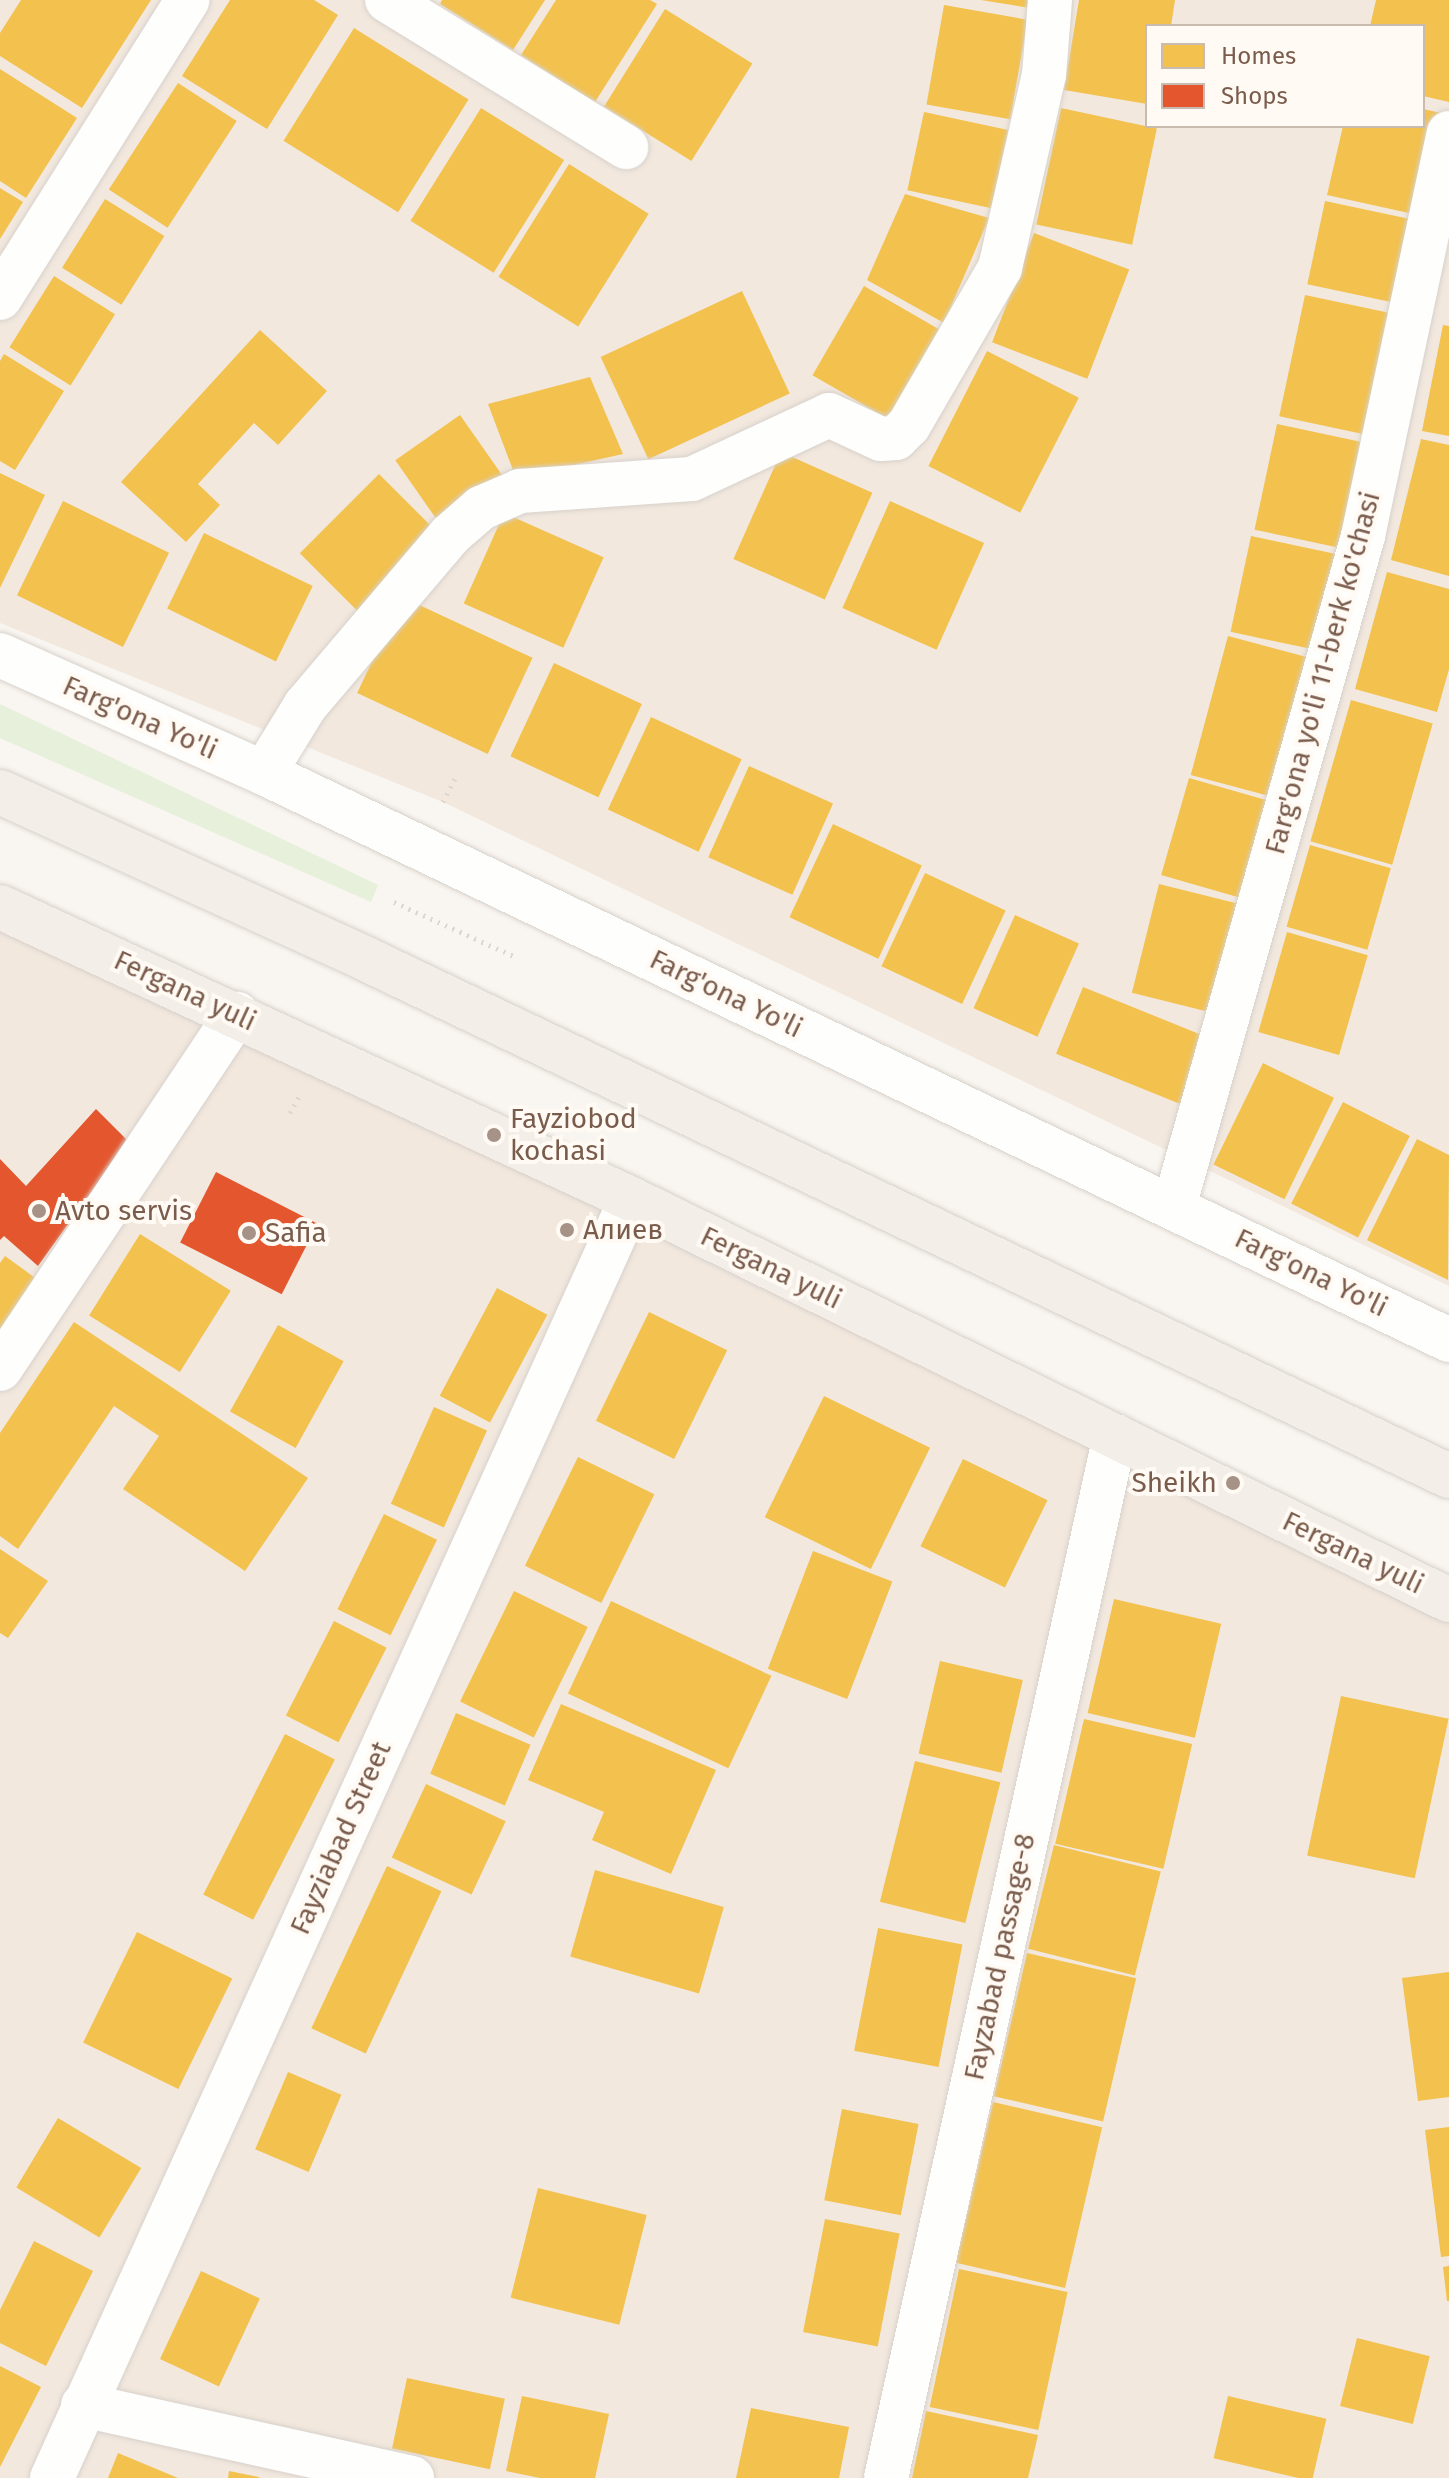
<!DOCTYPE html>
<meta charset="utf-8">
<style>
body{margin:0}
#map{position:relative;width:1449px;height:2478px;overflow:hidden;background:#f9f5f0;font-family:"Fira Sans",sans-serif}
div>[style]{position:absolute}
.residential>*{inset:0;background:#f2e8de}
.green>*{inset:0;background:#e7f0db}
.homes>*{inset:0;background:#f2c14e;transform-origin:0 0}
.shops>*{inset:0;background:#e4572e;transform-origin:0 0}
.path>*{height:5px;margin-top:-2.5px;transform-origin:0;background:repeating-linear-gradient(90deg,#dcd5d0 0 2px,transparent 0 8px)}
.roads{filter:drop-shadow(0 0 2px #d7d1cb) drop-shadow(0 0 2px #d7d1cb)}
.minor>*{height:44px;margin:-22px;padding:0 22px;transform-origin:22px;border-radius:22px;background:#fefefd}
.major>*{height:44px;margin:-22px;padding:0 22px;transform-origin:22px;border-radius:22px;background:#f3eee8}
.dots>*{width:22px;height:22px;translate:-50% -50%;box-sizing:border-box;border:4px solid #fffaf3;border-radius:50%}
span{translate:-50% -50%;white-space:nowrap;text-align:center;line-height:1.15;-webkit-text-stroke:8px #fffaf3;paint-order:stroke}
.street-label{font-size:28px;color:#7a5c4d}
.poi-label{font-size:28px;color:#7a5c4d}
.left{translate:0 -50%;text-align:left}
.right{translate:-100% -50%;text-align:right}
.legend{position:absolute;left:1145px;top:24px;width:280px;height:104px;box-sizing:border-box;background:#fffaf3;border:2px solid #cabbb1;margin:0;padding:10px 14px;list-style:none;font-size:24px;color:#7a5c4d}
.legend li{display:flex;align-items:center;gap:16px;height:40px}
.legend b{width:40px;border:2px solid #cabbb1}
</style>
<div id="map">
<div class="residential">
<i style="clip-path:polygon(evenodd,0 0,1449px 0,1449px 1286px,443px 802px,0 623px,0 0,1147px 26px,1423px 26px,1423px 126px,1147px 126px,1147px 26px)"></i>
<i style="clip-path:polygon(0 907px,1449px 1600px,1449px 2478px,0 2478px)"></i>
</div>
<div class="green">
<i style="clip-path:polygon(0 704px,378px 885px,371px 902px,0 738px)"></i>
</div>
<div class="homes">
<i style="clip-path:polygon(21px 0,151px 0,82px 108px,0 56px,0 33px)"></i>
<i style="clip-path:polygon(230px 0,314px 0,338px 15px,267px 129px,182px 76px)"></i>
<i style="clip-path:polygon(442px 0,545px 0,513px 50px,440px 4px)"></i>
<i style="clip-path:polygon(556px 0,650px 0,657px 4px,595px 102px,521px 55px)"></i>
<i style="clip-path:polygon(981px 0,1031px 0,1030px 8px)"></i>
<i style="clip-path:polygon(1079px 0,1175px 0,1171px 26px,1147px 26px,1147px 104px,1064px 90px)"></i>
<i style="clip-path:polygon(1376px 0,1449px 0,1449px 102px,1423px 96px,1423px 26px,1370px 26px)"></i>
<i style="left:944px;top:5px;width:85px;height:101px;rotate:10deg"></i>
<i style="left:665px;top:9px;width:103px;height:115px;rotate:32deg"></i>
<i style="left:354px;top:28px;width:135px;height:133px;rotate:32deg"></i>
<i style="clip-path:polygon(0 69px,77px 118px,26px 198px,0 181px)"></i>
<i style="left:178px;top:83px;width:70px;height:127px;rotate:33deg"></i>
<i style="left:481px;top:108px;width:98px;height:133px;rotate:32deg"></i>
<i style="left:1061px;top:108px;width:98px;height:119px;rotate:12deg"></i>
<i style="clip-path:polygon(1423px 109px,1441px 113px,1418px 215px,1327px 195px,1343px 126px,1423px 126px)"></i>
<i style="left:924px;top:112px;width:86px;height:80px;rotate:12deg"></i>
<i style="left:569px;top:164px;width:94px;height:133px;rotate:32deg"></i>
<i style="clip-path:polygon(0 188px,23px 202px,0 239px)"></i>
<i style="clip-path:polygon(905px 194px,989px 218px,944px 323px,867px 280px)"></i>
<i style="left:105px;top:199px;width:70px;height:81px;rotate:32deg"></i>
<i style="left:1325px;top:201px;width:94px;height:85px;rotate:12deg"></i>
<i style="left:1034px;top:233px;width:102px;height:117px;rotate:21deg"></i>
<i style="left:54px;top:276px;width:72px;height:84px;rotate:32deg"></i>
<i style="left:864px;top:286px;width:87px;height:103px;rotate:30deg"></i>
<i style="left:742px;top:291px;width:113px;height:156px;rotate:65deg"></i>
<i style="left:1305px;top:295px;width:94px;height:124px;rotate:12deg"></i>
<i style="clip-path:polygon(1443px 325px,1449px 326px,1449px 436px,1422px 431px)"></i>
<i style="clip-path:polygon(260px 330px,327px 391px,278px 445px,254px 423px,198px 484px,220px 505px,186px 542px,121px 482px)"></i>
<i style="left:987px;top:351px;width:103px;height:129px;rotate:27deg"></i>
<i style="clip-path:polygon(4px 354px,64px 391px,15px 470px,0 461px,0 361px)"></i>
<i style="clip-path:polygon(590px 377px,623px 454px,516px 478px,488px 404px)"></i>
<i style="left:460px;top:415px;width:80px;height:79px;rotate:55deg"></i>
<i style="left:1277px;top:424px;width:95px;height:108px;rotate:12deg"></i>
<i style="clip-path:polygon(1421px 439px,1449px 445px,1449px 576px,1391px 560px)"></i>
<i style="left:781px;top:452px;width:100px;height:117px;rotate:24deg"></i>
<i style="clip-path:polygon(0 473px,45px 495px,0 588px)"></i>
<i style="left:379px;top:474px;width:83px;height:112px;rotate:45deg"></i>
<i style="left:63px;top:501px;width:118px;height:105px;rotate:26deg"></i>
<i style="left:890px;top:501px;width:103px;height:117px;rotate:24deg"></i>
<i style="left:504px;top:513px;width:109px;height:99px;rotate:24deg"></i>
<i style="left:204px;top:533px;width:121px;height:84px;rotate:26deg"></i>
<i style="left:1251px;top:536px;width:95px;height:98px;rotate:12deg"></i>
<i style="clip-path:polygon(1387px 572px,1449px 589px,1449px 669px,1437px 712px,1355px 689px)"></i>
<i style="left:402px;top:597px;width:144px;height:106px;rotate:25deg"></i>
<i style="left:1228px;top:636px;width:94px;height:144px;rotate:15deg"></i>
<i style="left:554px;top:663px;width:97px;height:103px;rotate:25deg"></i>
<i style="left:1351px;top:700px;width:85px;height:147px;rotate:16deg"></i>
<i style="left:651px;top:717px;width:100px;height:102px;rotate:25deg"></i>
<i style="left:749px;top:766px;width:92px;height:100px;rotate:24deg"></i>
<i style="left:1189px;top:778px;width:93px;height:101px;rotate:16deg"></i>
<i style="left:833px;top:824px;width:98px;height:103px;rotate:25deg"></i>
<i style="left:1310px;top:845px;width:84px;height:85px;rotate:16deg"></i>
<i style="left:925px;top:873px;width:89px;height:103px;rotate:25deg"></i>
<i style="left:1159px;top:884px;width:93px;height:112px;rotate:14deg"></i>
<i style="left:1015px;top:915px;width:70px;height:102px;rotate:24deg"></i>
<i style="left:1287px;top:932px;width:84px;height:104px;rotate:16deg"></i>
<i style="left:1083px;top:987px;width:142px;height:72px;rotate:22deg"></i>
<i style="left:1263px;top:1063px;width:79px;height:113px;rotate:26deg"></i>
<i style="left:1343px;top:1102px;width:75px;height:114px;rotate:27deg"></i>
<i style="clip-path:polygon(1417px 1139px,1449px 1155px,1448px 1280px,1367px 1240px)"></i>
<i style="left:140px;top:1234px;width:107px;height:96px;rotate:32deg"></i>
<i style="clip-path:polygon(5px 1256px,45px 1285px,0 1348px,0 1263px)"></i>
<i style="left:497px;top:1288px;width:57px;height:122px;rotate:28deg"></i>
<i style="left:649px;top:1312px;width:87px;height:121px;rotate:26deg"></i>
<i style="clip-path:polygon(74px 1322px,308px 1478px,245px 1571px,123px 1489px,159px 1436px,114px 1406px,18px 1549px,0 1536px,0 1433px)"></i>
<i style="left:278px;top:1325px;width:75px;height:99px;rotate:29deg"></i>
<i style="left:824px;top:1396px;width:118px;height:135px;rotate:26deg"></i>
<i style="left:434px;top:1407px;width:58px;height:106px;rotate:24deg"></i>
<i style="left:578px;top:1457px;width:85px;height:121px;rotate:26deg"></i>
<i style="left:963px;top:1459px;width:94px;height:97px;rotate:26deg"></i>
<i style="left:384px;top:1514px;width:59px;height:106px;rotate:26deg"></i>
<i style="clip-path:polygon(0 1549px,48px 1581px,8px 1638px,0 1633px)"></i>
<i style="left:813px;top:1551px;width:85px;height:126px;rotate:21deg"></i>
<i style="left:514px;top:1591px;width:82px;height:123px;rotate:26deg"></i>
<i style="left:1114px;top:1599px;width:110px;height:117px;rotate:13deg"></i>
<i style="left:611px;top:1601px;width:177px;height:102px;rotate:25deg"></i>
<i style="left:334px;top:1621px;width:59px;height:106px;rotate:27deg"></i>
<i style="left:940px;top:1661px;width:85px;height:95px;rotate:13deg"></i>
<i style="left:1341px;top:1696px;width:110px;height:163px;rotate:12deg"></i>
<i style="clip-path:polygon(561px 1704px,716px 1770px,671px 1874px,592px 1840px,604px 1812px,528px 1780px)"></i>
<i style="left:456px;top:1713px;width:81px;height:66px;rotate:23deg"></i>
<i style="left:1084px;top:1719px;width:111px;height:128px;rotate:13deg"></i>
<i style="left:285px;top:1734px;width:56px;height:180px;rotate:27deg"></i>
<i style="left:915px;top:1761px;width:88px;height:145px;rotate:14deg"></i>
<i style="left:426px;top:1784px;width:88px;height:81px;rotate:25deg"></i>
<i style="left:1054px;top:1845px;width:110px;height:107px;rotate:14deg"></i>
<i style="left:387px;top:1866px;width:60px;height:179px;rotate:25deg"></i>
<i style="left:595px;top:1870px;width:134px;height:90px;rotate:16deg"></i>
<i style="left:878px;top:1928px;width:86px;height:125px;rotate:11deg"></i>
<i style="left:137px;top:1932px;width:106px;height:123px;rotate:26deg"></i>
<i style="left:1027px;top:1953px;width:112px;height:147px;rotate:13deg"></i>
<i style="clip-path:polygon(1449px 1972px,1449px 2097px,1418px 2101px,1402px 1978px)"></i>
<i style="left:288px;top:2072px;width:58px;height:84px;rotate:23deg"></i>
<i style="left:993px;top:2102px;width:112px;height:165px;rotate:13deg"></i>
<i style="left:842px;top:2109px;width:78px;height:93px;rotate:11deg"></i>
<i style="left:58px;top:2118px;width:97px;height:81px;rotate:31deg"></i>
<i style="clip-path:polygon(1449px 2127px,1449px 2256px,1441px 2257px,1425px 2130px)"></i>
<i style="left:538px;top:2188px;width:112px;height:113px;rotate:14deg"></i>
<i style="left:825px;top:2219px;width:76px;height:115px;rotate:11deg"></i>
<i style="clip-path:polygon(34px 2241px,93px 2271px,46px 2366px,0 2343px,0 2310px)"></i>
<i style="clip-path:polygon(1449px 2266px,1449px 2301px,1447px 2301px,1443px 2267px)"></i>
<i style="left:959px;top:2269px;width:111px;height:141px;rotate:12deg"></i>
<i style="left:201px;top:2271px;width:65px;height:97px;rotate:25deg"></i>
<i style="left:1357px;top:2338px;width:75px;height:70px;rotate:14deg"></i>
<i style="clip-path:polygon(0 2366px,41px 2387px,0 2467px)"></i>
<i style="left:407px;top:2378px;width:100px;height:72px;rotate:12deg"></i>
<i style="clip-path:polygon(522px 2396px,609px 2414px,595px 2478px,540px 2478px,506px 2471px)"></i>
<i style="left:1228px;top:2396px;width:101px;height:64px;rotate:13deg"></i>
<i style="clip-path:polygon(751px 2408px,849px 2427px,839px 2478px,736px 2478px)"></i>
<i style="clip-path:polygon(926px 2411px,1038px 2435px,1028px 2478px,912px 2478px)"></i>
<i style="clip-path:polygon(118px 2453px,178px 2478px,108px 2478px)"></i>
<i style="clip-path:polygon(229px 2471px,259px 2477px,259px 2478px,228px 2478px)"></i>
</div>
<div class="shops">
<i style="clip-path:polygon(96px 1109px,128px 1141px,38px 1266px,4px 1236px,0 1240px,0 1159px,26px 1186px)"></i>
<i style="left:216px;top:1172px;width:114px;height:79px;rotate:27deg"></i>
</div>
<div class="path">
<i style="left:443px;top:802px;width:29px;rotate:-63deg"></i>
<i style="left:394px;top:902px;width:134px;rotate:24.3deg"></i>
<i style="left:290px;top:1113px;width:21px;rotate:-61deg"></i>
</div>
<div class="roads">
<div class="minor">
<i style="left:387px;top:0;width:281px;rotate:31.6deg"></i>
<i style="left:0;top:298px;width:352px;rotate:-57.8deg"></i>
<i style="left:0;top:655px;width:289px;rotate:24.1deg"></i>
<i style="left:264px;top:773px;width:1314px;rotate:25.57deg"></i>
<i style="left:264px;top:773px;width:79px;rotate:-58.5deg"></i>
<i style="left:305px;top:706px;width:224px;rotate:-49.7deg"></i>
<i style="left:450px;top:535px;width:41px;rotate:-41.1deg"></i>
<i style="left:481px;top:508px;width:43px;rotate:-23.6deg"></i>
<i style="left:520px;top:491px;width:172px;rotate:-4deg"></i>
<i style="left:692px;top:479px;width:151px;rotate:-25deg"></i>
<i style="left:829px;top:415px;width:57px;rotate:24.8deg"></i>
<i style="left:881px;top:439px;width:15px;rotate:-4deg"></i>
<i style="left:896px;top:438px;width:18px;rotate:-45deg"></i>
<i style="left:909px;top:425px;width:181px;rotate:-59.9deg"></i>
<i style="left:1000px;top:268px;width:198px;rotate:-77.2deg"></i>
<i style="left:1044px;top:75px;width:75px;rotate:-85.4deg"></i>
<i style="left:1174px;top:1207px;width:697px;rotate:-74.27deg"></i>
<i style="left:1363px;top:536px;width:412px;rotate:-78deg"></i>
<i style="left:0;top:1369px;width:427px;rotate:-56.3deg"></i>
<i style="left:83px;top:2405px;width:337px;rotate:12.5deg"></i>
<i style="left:52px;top:2478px;width:1404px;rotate:-65.64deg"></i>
<i style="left:886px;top:2478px;width:1067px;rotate:-77.61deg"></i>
</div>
<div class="major">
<i style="left:0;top:792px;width:402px;rotate:24.5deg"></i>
<i style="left:366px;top:959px;width:1200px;rotate:25.52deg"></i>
<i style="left:0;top:907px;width:695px;rotate:24.83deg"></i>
<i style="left:631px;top:1199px;width:911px;rotate:26.12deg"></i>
</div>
</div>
<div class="dots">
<i style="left:494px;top:1135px;background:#a69286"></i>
<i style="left:39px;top:1211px;background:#a69286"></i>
<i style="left:567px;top:1230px;background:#a69286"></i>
<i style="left:249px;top:1233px;background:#a69286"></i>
<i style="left:1233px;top:1483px;background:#a69286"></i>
</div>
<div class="street-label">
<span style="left:1323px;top:673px;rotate:-75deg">Farg'ona yo'li 11-berk ko'chasi</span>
<span style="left:140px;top:718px;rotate:24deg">Farg'ona Yo'li</span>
<span style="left:185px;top:991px;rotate:25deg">Fergana yuli</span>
<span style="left:726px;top:994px;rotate:26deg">Farg'ona Yo'li</span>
<span style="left:771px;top:1268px;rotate:26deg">Fergana yuli</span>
<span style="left:1311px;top:1273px;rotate:26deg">Farg'ona Yo'li</span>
<span style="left:1353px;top:1553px;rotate:26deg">Fergana yuli</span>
<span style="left:341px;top:1838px;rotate:-66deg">Fayziabad Street</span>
<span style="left:1000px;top:1957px;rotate:-78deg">Fayzabad passage-8</span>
</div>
<div class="poi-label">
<span class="left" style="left:510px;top:1135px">Fayziobod<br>kochasi</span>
<span class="left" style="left:55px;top:1211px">Avto servis</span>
<span class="left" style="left:583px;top:1230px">Алиев</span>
<span class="left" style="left:265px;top:1233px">Safia</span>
<span class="right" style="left:1217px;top:1483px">Sheikh</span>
</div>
<ul class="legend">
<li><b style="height:22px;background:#f2c14e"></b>Homes</li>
<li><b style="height:22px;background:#e4572e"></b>Shops</li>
</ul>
</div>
